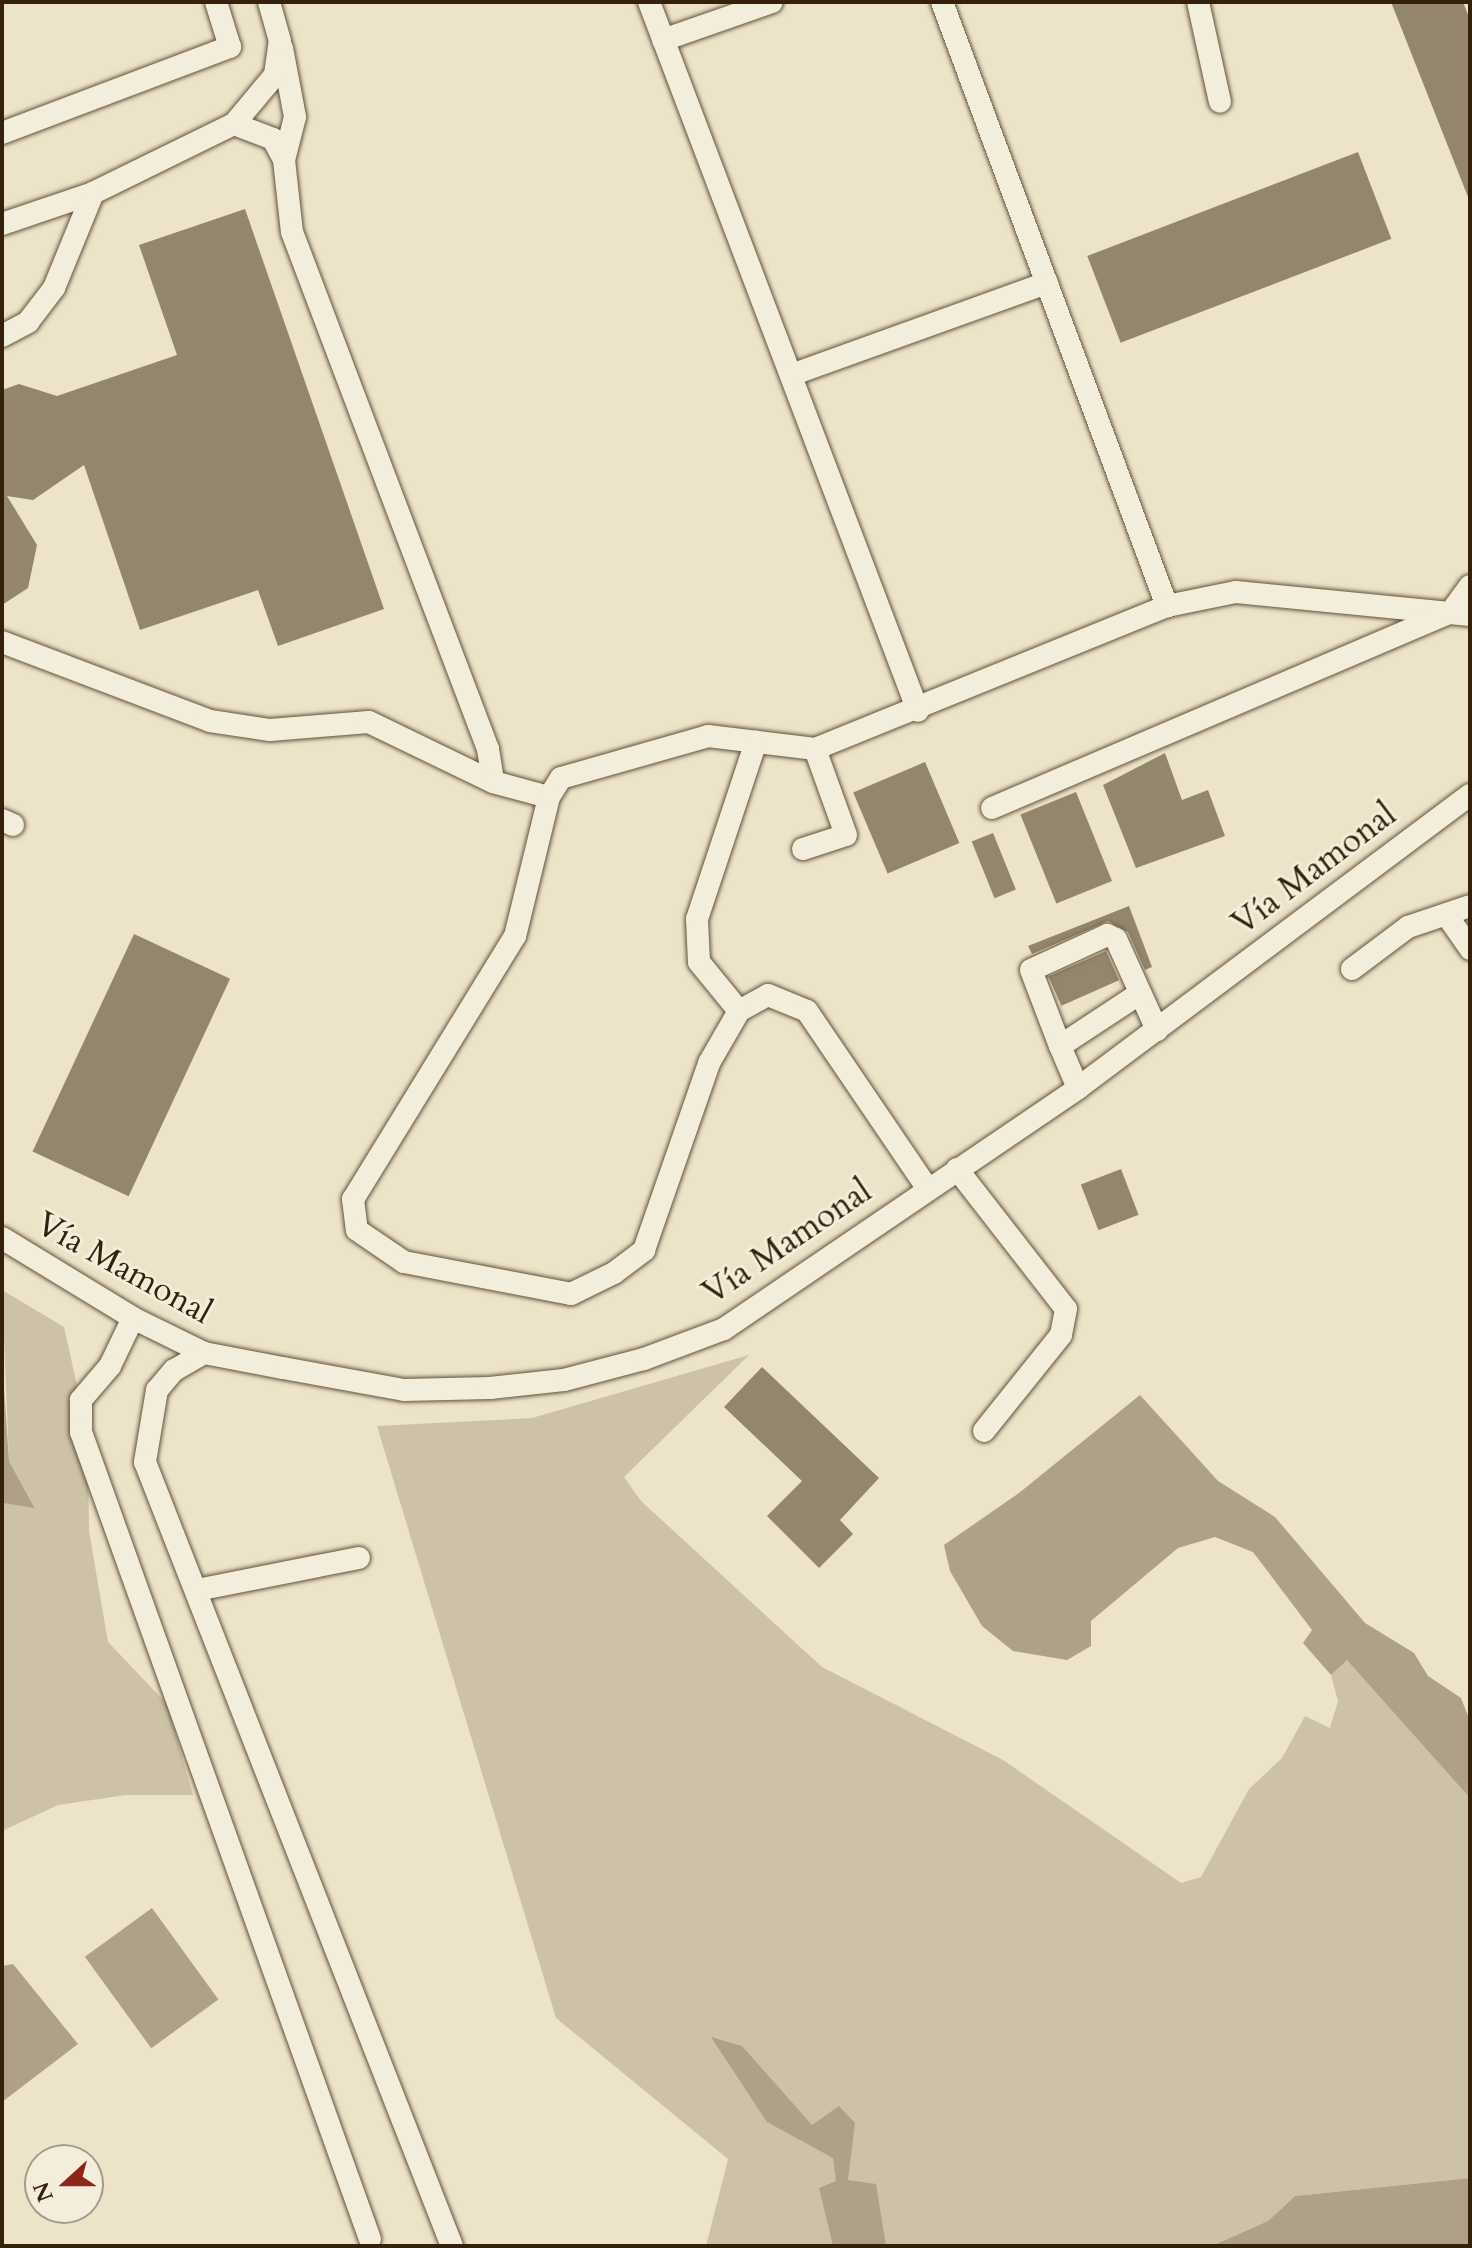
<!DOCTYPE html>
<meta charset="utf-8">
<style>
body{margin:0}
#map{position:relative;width:1472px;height:2248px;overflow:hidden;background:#ece3c8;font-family:Cardo,serif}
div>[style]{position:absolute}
.green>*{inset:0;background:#cdc2a8}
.water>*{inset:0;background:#aea188;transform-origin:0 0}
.building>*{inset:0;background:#94856d;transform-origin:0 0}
.roads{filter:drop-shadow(0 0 2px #63513a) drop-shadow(0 0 2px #63513a)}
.minor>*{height:22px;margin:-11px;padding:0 11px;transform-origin:11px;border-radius:11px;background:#f3eddb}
span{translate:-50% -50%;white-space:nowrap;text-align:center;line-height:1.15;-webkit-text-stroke:6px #f3eddb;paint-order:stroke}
.street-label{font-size:34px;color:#35200b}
.frame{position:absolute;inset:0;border:4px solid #35200b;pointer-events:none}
.north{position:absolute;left:24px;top:2144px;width:80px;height:80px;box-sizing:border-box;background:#f3eddb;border:2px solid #a79b88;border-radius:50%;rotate:249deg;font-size:22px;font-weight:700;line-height:32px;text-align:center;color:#35200b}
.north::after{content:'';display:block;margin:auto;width:28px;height:36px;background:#8f2418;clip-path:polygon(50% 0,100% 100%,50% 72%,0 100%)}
</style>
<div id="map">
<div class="green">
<i style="clip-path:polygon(2px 1290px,64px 1327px,88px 1435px,89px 1531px,108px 1642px,167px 1704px,193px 1795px,126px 1795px,58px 1805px,2px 1831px,2px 1503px,35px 1507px,9px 1461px)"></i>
<i style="clip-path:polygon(749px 1355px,624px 1477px,641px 1501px,822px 1667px,1003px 1760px,1181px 1883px,1201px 1877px,1249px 1789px,1282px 1758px,1305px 1716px,1330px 1728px,1338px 1701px,1331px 1675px,1347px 1659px,1439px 1761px,1470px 1798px,1470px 2178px,1295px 2196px,1268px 2221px,1213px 2246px,706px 2246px,728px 2159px,556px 2018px,377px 1426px,532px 1418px)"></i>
</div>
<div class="water">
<i style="clip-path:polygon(2px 1359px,9px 1461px,35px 1508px,2px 1503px)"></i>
<i style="clip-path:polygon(1140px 1395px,1218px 1481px,1275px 1517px,1365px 1623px,1414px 1653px,1428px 1676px,1461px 1698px,1470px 1721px,1470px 1798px,1347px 1660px,1331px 1675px,1303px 1643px,1312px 1630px,1253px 1552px,1215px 1537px,1178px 1548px,1091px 1621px,1091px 1646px,1067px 1660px,1013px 1651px,982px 1626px,950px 1571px,944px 1545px,1019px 1493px)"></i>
<i style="left:152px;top:1908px;width:113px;height:83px;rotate:54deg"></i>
<i style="clip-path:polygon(13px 1964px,78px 2044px,2px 2102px,2px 1966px)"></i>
<i style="clip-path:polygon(711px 2037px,742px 2046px,812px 2125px,839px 2106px,855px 2123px,848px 2180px,876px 2184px,886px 2246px,833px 2246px,819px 2188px,836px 2181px,833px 2158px,767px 2122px)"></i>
<i style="clip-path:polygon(1470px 2178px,1470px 2246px,1212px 2246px,1268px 2221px,1295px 2196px)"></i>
</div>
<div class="building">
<i style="clip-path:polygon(1391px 2px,1463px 2px,1470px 20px,1470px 202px)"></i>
<i style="left:1358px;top:152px;width:93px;height:290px;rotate:69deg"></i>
<i style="clip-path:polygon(245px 209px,384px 609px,278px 646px,258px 590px,140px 630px,84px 465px,33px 500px,7px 496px,37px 545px,28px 588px,2px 605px,2px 390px,19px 384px,57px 396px,177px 355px,139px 245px)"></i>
<i style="clip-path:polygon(1165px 753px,1182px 800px,1208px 790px,1225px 836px,1136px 868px,1103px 785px)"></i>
<i style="left:925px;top:762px;width:88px;height:78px;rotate:67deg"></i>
<i style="left:1076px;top:792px;width:96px;height:60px;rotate:68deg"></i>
<i style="left:993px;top:833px;width:61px;height:23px;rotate:68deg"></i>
<i style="clip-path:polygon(1129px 906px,1152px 967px,1145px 970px,1128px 932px,1108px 921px,1032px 954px,1028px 946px)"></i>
<i style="left:134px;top:934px;width:106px;height:240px;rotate:25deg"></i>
<i style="left:1106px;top:951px;width:32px;height:63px;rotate:66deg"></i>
<i style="left:1121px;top:1169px;width:49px;height:43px;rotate:69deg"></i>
<i style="clip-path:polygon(762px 1367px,879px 1478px,840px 1520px,853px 1534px,819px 1568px,767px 1516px,802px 1481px,724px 1407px)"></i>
</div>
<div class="roads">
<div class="minor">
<i style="left:649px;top:2px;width:758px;rotate:69.22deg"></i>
<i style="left:942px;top:2px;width:645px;rotate:69.57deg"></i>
<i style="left:1198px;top:2px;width:102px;rotate:77.6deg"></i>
<i style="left:663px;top:40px;width:115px;rotate:-19.2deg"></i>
<i style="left:282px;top:48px;width:70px;rotate:79.3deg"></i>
<i style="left:295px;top:117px;width:44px;rotate:104.3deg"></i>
<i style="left:234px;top:124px;width:42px;rotate:21deg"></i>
<i style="left:273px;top:139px;width:24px;rotate:62deg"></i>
<i style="left:284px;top:160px;width:72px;rotate:83.7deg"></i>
<i style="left:292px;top:232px;width:553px;rotate:69.24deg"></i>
<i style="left:488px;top:749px;width:33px;rotate:81deg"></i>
<i style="left:2px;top:133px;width:244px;rotate:-20.7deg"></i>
<i style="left:230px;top:47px;width:47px;rotate:-107.3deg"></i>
<i style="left:2px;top:224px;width:96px;rotate:-18.8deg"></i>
<i style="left:93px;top:193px;width:157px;rotate:-26.1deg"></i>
<i style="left:234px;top:124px;width:64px;rotate:-50.1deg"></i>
<i style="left:275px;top:75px;width:34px;rotate:-82deg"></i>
<i style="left:280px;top:41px;width:41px;rotate:-105.8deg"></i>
<i style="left:2px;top:336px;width:30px;rotate:-28deg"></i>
<i style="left:28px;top:322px;width:43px;rotate:-52.6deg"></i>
<i style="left:54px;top:288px;width:103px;rotate:-67.7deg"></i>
<i style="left:791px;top:375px;width:272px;rotate:-19.8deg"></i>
<i style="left:2px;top:642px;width:222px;rotate:20.8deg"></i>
<i style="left:210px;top:721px;width:61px;rotate:8.5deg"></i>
<i style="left:270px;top:730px;width:99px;rotate:-4.6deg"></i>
<i style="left:369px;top:722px;width:138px;rotate:25.8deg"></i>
<i style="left:493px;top:782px;width:58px;rotate:15deg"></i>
<i style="left:549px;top:797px;width:143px;rotate:103.7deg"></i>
<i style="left:515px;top:936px;width:309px;rotate:121.6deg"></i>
<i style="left:353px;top:1199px;width:31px;rotate:83deg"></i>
<i style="left:357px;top:1230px;width:57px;rotate:34.2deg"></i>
<i style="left:404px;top:1262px;width:170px;rotate:10.8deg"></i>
<i style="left:571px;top:1294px;width:48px;rotate:-26deg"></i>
<i style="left:614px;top:1273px;width:38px;rotate:-37deg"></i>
<i style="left:644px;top:1250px;width:198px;rotate:-70.8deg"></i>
<i style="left:709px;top:1063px;width:60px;rotate:-60deg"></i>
<i style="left:739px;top:1011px;width:33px;rotate:-29deg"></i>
<i style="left:768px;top:995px;width:42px;rotate:22.3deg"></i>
<i style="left:807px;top:1011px;width:215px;rotate:55.8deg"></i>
<i style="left:549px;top:797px;width:22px;rotate:-58deg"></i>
<i style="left:561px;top:778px;width:153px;rotate:-15.9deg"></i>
<i style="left:708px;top:736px;width:108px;rotate:6.9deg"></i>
<i style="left:815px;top:749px;width:380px;rotate:-22.1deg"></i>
<i style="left:1167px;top:606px;width:70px;rotate:-11.5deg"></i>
<i style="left:1236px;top:592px;width:235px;rotate:5.6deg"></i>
<i style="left:992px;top:808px;width:499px;rotate:-23.1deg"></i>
<i style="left:1451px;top:612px;width:32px;rotate:-54deg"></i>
<i style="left:2px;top:820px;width:12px;rotate:24deg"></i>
<i style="left:803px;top:849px;width:45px;rotate:-18deg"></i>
<i style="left:846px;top:835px;width:91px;rotate:-109.8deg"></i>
<i style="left:1448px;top:917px;width:39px;rotate:55deg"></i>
<i style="left:1352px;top:969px;width:70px;rotate:-36.9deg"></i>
<i style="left:1408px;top:927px;width:65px;rotate:-18.7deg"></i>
<i style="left:739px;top:1011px;width:63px;rotate:-129.2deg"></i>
<i style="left:699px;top:962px;width:43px;rotate:-92.7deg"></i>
<i style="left:697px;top:919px;width:187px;rotate:-71.6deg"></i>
<i style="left:1060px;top:1046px;width:81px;rotate:-110.9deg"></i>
<i style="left:1031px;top:970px;width:84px;rotate:-24.7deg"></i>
<i style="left:1107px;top:935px;width:10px;rotate:24deg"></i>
<i style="left:1116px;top:939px;width:100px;rotate:65.7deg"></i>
<i style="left:1078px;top:1088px;width:46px;rotate:-113.2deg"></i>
<i style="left:1060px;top:1046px;width:95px;rotate:-33.4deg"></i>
<i style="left:957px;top:1169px;width:177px;rotate:52.1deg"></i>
<i style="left:1066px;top:1309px;width:26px;rotate:101deg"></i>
<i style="left:1061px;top:1335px;width:123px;rotate:128.7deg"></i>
<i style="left:2px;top:1238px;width:153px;rotate:31.4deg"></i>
<i style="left:133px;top:1318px;width:79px;rotate:26.2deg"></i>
<i style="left:204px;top:1353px;width:80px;rotate:10.8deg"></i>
<i style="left:283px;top:1368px;width:123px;rotate:10.3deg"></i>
<i style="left:404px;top:1390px;width:86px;rotate:-1.3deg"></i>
<i style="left:490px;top:1388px;width:74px;rotate:-6.2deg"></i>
<i style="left:564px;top:1380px;width:83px;rotate:-14.7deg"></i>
<i style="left:644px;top:1359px;width:85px;rotate:-20.6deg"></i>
<i style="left:724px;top:1329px;width:428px;rotate:-34.2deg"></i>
<i style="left:1078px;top:1088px;width:489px;rotate:-36.8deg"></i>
<i style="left:133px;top:1318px;width:53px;rotate:115.6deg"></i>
<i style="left:110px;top:1366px;width:45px;rotate:130.5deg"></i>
<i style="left:81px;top:1400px;width:32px;rotate:90deg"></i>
<i style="left:81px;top:1432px;width:857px;rotate:70.3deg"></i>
<i style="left:204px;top:1353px;width:34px;rotate:150deg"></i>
<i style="left:174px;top:1370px;width:26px;rotate:130deg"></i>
<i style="left:157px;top:1390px;width:73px;rotate:99.5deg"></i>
<i style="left:145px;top:1462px;width:842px;rotate:68.62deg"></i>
<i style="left:197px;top:1590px;width:165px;rotate:-11.2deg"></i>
</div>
</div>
<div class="street-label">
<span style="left:1314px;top:869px;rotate:-37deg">Vía Mamonal</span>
<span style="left:787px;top:1242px;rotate:-34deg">Vía Mamonal</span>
<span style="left:124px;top:1268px;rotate:29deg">Vía Mamonal</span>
</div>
<div class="frame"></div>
<div class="north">N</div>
</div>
